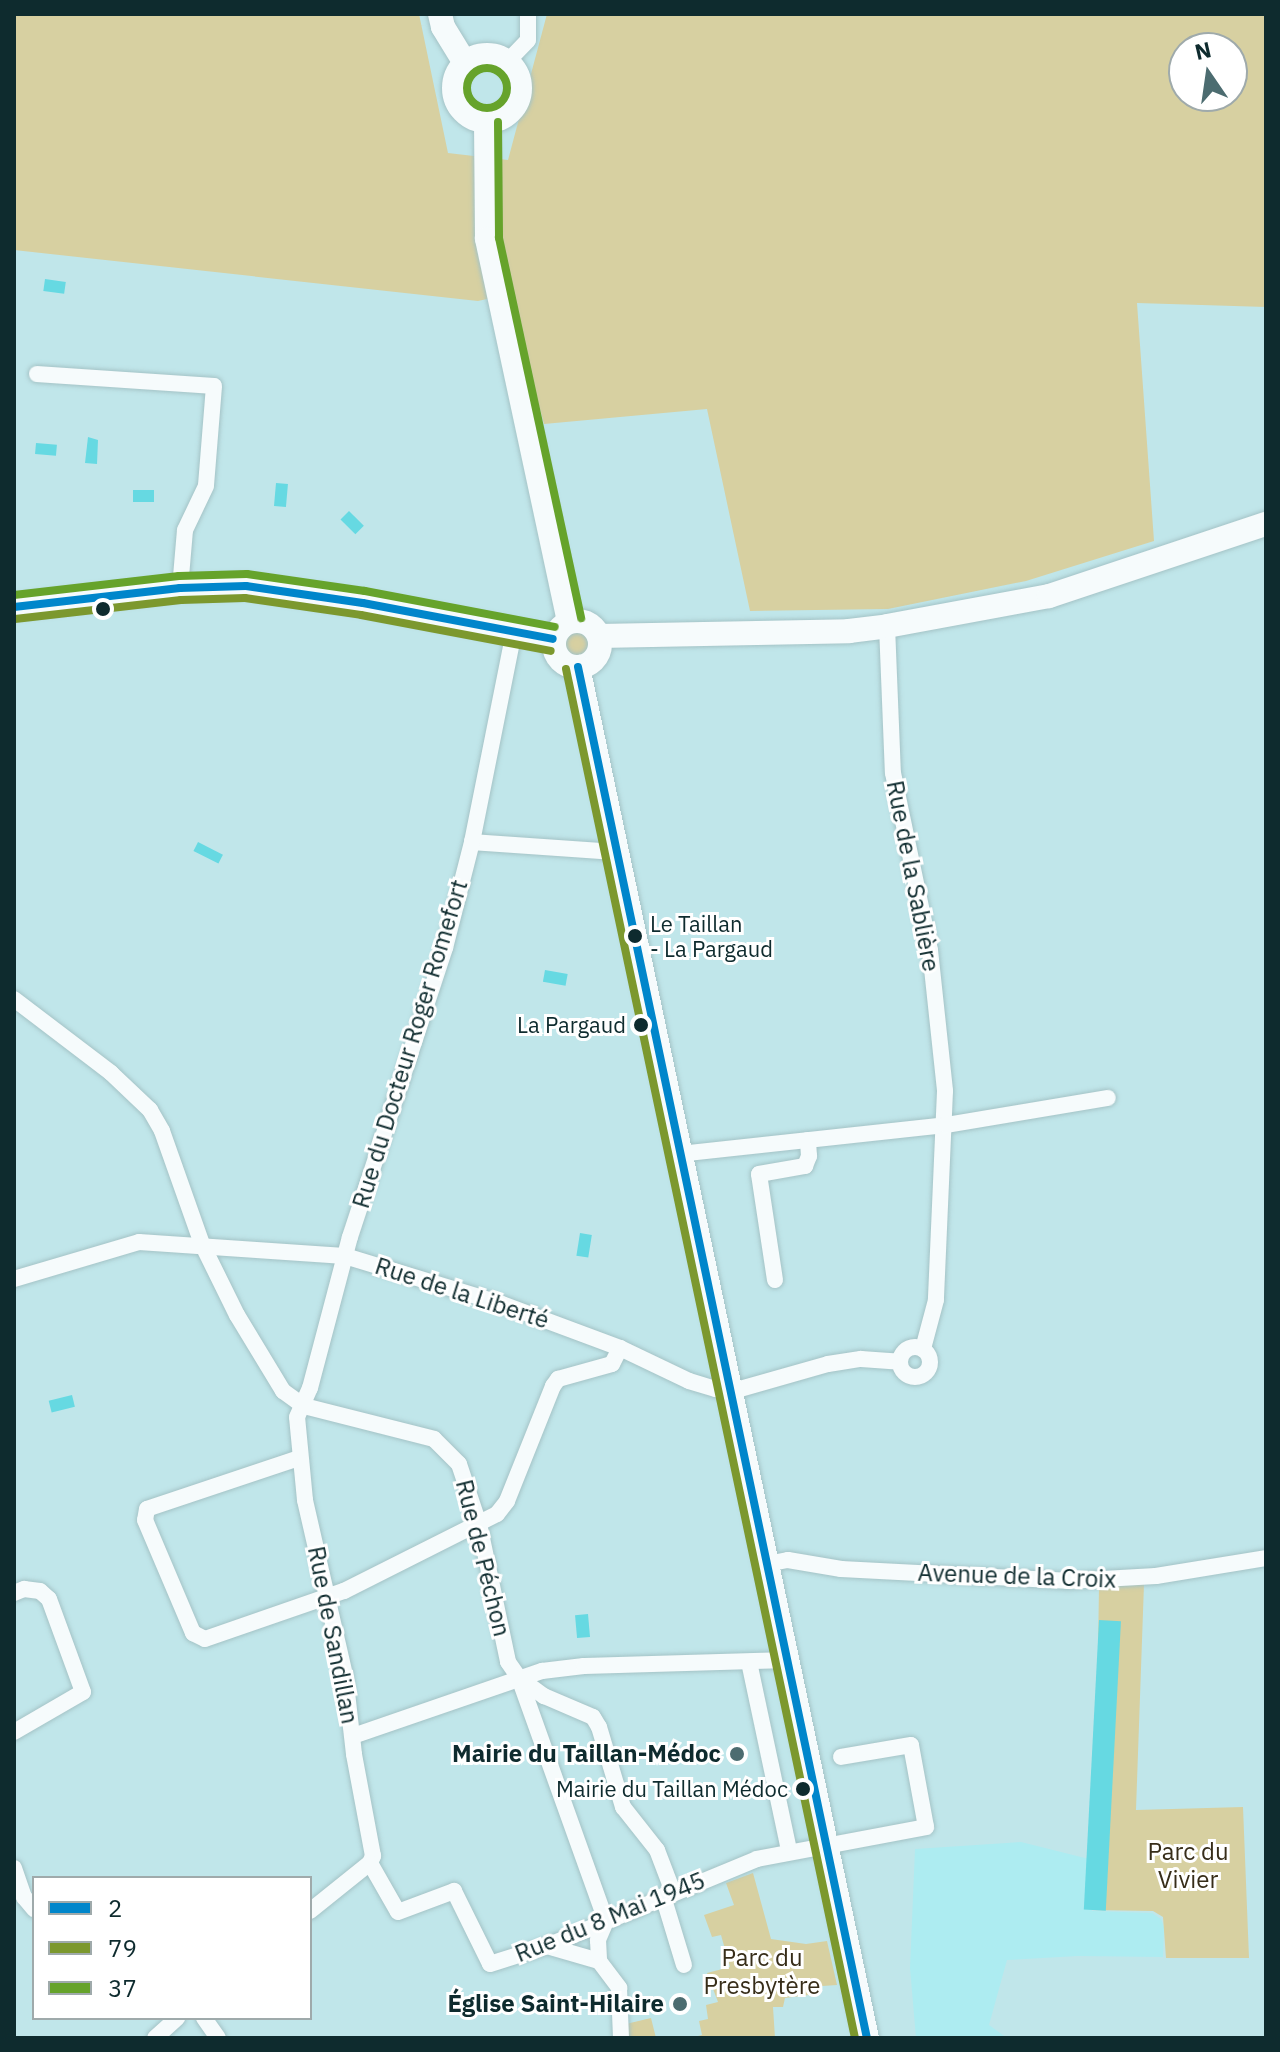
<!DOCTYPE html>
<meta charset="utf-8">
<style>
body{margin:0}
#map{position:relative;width:1280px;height:2052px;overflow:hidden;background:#c0e6ea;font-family:"IBM Plex Sans",sans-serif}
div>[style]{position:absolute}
.built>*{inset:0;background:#adecf1}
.green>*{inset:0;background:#d7d0a1}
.round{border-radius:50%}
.water>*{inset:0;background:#66d9e2;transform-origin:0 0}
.roads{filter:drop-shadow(0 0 2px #a4c3c6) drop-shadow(0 0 2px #a4c3c6)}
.minor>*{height:16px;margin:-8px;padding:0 8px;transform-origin:8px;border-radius:8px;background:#f6fbfc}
.minor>.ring{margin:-8px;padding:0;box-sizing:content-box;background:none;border:16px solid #f6fbfc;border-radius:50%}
.secondary>*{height:24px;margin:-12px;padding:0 12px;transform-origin:12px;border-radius:12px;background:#f6fbfc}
.secondary>.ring{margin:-12px;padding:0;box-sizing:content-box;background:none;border:24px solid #f6fbfc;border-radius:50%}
.bus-1>*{height:8px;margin:-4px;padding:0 4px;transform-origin:4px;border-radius:4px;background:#0086cb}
.bus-2>*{height:8px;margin:-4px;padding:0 4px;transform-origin:4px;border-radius:4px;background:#7c982e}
.bus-3>*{height:8px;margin:-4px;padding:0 4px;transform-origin:4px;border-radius:4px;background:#66a32b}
.bus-3>.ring{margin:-4px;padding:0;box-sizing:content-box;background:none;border:8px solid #66a32b;border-radius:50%}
.dots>*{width:22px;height:22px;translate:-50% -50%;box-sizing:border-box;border:4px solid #fff;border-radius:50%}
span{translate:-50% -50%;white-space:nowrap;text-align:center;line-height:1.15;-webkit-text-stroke:6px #fff;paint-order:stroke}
.bus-label{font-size:22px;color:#0e2b2e}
.left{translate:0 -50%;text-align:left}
.right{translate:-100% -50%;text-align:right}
.street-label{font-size:24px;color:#0e2b2e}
.poi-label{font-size:24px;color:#0e2b2e;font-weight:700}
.park-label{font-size:24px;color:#372d19}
.frame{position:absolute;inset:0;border:16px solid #0e2b2e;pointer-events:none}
.legend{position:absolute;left:32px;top:1876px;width:280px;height:144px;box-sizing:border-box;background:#fff;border:2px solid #9faaab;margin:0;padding:10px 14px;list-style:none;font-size:24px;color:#0e2b2e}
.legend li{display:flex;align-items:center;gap:16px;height:40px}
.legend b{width:40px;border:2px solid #9faaab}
.north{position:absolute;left:1168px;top:32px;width:80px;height:80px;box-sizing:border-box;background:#fff;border:2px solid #9faaab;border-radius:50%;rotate:347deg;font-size:22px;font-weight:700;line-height:32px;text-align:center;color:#0e2b2e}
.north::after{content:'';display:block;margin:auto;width:28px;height:36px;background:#4c6c70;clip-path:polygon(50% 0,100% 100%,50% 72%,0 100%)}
</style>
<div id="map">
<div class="built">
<i style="clip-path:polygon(1021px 1842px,1093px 1860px,1092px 1911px,1152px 1913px,1161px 1919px,1164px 1927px,1163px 1957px,1078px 1956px,1007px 1960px,989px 2025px,1007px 2038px,916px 2038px,910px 1968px,915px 1849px)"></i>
</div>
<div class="green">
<i style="clip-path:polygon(evenodd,14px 14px,419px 14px,448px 153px,508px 160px,547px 14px,1266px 14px,1266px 307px,1137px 303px,1154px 541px,1026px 581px,888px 609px,750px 611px,707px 409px,544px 424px,509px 294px,478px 301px,14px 250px,14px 14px,1184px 48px,1232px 48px,1232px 96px,1184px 96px,1184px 48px)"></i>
<i class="round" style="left:559px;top:627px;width:34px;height:34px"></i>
<i style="clip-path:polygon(1144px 1584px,1136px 1810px,1243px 1807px,1249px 1958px,1166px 1958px,1163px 1917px,1153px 1911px,1094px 1910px,1099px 1586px)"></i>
<i style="clip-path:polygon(753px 1873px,771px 1939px,806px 1944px,827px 1941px,837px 1985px,808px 1987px,809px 1995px,785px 1998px,783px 2007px,773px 2007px,775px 2038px,690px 2038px,702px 2035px,699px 2021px,708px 2019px,706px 2005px,718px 2002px,707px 1973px,730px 1967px,721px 1935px,712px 1937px,704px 1915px,734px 1905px,726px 1883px)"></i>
<i style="clip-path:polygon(651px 2018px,656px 2038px,626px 2038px,626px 2024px)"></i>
</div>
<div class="water">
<i style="left:45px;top:279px;width:21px;height:12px;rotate:8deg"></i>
<i style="clip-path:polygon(88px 437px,98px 440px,97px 464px,85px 463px)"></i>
<i style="left:36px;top:443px;width:21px;height:11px;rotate:5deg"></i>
<i style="left:276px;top:483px;width:12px;height:23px;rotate:5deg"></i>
<i style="left:133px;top:490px;width:21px;height:12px"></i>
<i style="left:349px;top:511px;width:21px;height:12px;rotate:45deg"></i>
<i style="left:198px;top:842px;width:28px;height:10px;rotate:27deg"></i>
<i style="left:545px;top:970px;width:23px;height:12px;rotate:10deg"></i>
<i style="left:580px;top:1233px;width:12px;height:23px;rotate:9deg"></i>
<i style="left:72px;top:1395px;width:12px;height:24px;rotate:76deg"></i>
<i style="left:588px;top:1614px;width:23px;height:13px;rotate:85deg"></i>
<i style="left:1099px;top:1620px;width:22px;height:290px;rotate:3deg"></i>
</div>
<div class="roads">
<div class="minor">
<i style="left:507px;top:62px;width:30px;rotate:-46deg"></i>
<i style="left:528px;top:40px;width:26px;rotate:-90deg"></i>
<i style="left:37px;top:374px;width:177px;rotate:3.9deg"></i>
<i style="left:214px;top:386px;width:100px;rotate:94.6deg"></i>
<i style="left:206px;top:486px;width:49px;rotate:115.5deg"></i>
<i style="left:185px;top:530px;width:58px;rotate:94.9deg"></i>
<i style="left:887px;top:626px;width:147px;rotate:87.7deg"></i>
<i style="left:893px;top:773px;width:181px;rotate:78.2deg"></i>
<i style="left:930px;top:950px;width:142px;rotate:83.9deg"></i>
<i style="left:945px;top:1091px;width:209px;rotate:92.5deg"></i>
<i style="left:936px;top:1300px;width:51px;rotate:104.9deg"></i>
<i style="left:472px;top:842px;width:143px;rotate:4deg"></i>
<i style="left:14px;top:999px;width:122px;rotate:37.3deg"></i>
<i style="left:111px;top:1073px;width:54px;rotate:43.5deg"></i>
<i style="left:150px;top:1110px;width:24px;rotate:60deg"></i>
<i style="left:162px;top:1131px;width:120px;rotate:70.5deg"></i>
<i style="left:202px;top:1244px;width:79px;rotate:63.8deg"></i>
<i style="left:237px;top:1315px;width:89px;rotate:58.8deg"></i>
<i style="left:283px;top:1391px;width:26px;rotate:36deg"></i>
<i style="left:304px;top:1406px;width:134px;rotate:14.2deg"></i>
<i style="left:434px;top:1439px;width:35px;rotate:45deg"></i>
<i style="left:459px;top:1464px;width:63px;rotate:71.6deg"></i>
<i style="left:479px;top:1524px;width:141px;rotate:78.1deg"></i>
<i style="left:508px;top:1662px;width:19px;rotate:55deg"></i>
<i style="left:519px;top:1678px;width:258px;rotate:70.3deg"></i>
<i style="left:606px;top:1921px;width:21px;rotate:113deg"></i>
<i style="left:598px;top:1940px;width:21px;rotate:87deg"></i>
<i style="left:599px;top:1961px;width:34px;rotate:53deg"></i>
<i style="left:619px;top:1988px;width:50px;rotate:87.7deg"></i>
<i style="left:679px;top:1154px;width:269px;rotate:-6.2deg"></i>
<i style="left:946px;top:1125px;width:164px;rotate:-9.5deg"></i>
<i style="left:14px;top:1279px;width:130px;rotate:-16.5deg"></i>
<i style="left:139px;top:1242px;width:206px;rotate:3.9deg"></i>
<i style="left:345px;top:1256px;width:164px;rotate:17deg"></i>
<i style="left:502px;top:1304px;width:126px;rotate:20.4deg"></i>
<i style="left:620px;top:1348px;width:76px;rotate:25.6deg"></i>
<i style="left:689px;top:1381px;width:28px;rotate:17deg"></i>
<i style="left:716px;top:1389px;width:24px"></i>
<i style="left:740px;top:1389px;width:91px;rotate:-15.9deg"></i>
<i style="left:828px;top:1364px;width:33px;rotate:-9deg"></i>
<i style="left:861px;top:1359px;width:39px;rotate:4deg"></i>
<i style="left:775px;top:1280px;width:107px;rotate:-98.6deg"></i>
<i style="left:759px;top:1174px;width:47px;rotate:-9.9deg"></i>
<i style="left:805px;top:1166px;width:11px;rotate:-68deg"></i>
<i style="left:809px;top:1156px;width:16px;rotate:-94deg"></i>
<i class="ring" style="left:900px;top:1347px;width:14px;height:14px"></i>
<i style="left:299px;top:1458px;width:160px;rotate:161.5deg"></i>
<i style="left:147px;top:1509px;width:11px;rotate:100deg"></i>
<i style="left:145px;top:1520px;width:123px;rotate:67deg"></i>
<i style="left:193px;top:1633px;width:13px;rotate:27deg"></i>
<i style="left:205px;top:1639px;width:147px;rotate:-19.1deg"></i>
<i style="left:344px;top:1591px;width:171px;rotate:-26.7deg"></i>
<i style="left:497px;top:1514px;width:16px;rotate:-52deg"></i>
<i style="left:507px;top:1501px;width:124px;rotate:-68.2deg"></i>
<i style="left:553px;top:1386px;width:9px;rotate:-54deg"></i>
<i style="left:558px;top:1379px;width:56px;rotate:-15.5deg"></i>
<i style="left:612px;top:1364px;width:18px;rotate:-63deg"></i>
<i style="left:767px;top:1564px;width:21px;rotate:-11deg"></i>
<i style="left:788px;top:1560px;width:54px;rotate:9.6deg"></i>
<i style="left:841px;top:1569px;width:226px;rotate:3deg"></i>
<i style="left:1067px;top:1581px;width:89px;rotate:-3.2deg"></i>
<i style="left:1156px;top:1576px;width:111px;rotate:-9.3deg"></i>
<i style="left:14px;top:1593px;width:11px;rotate:-22deg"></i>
<i style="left:24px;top:1589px;width:16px;rotate:7deg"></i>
<i style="left:40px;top:1591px;width:12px;rotate:42deg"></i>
<i style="left:49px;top:1599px;width:99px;rotate:69.9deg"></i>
<i style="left:83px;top:1692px;width:80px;rotate:149.9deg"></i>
<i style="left:749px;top:1662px;width:192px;rotate:78deg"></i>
<i style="left:519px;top:1678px;width:31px;rotate:36deg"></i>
<i style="left:544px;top:1696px;width:53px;rotate:23.2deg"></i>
<i style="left:593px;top:1717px;width:12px;rotate:59deg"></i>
<i style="left:599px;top:1727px;width:84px;rotate:73.3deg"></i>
<i style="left:623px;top:1807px;width:55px;rotate:51.7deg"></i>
<i style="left:657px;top:1850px;width:45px;rotate:69.1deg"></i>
<i style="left:353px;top:1736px;width:200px;rotate:-19deg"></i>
<i style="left:542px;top:1671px;width:42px;rotate:-6.8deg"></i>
<i style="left:584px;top:1666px;width:204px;rotate:-1.7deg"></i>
<i style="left:370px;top:1863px;width:8px;rotate:-67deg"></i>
<i style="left:373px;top:1856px;width:104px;rotate:-100.6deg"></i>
<i style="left:354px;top:1754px;width:80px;rotate:-96.5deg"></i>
<i style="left:345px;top:1675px;width:180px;rotate:-102.9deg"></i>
<i style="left:305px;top:1500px;width:83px;rotate:-95.5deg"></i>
<i style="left:297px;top:1417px;width:32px;rotate:-66deg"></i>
<i style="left:310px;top:1388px;width:156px;rotate:-75.2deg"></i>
<i style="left:350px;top:1237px;width:304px;rotate:-71.8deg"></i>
<i style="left:445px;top:948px;width:109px;rotate:-75.7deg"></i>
<i style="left:472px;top:842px;width:215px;rotate:-78.7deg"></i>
<i style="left:370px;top:1863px;width:56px;rotate:60.3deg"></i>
<i style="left:398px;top:1912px;width:60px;rotate:-20.6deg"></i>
<i style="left:454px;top:1891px;width:81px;rotate:63.7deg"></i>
<i style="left:490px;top:1964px;width:60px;rotate:-17.5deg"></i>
<i style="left:547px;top:1946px;width:227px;rotate:-22.5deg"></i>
<i style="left:757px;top:1859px;width:172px;rotate:-10.7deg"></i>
<i style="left:926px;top:1827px;width:83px;rotate:-100.4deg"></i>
<i style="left:911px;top:1745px;width:71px;rotate:170.3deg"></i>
<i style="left:14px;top:1868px;width:31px;rotate:71deg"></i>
<i style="left:24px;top:1897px;width:16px;rotate:50deg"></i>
<i style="left:663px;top:1896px;width:72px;rotate:73.1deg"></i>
<i style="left:310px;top:1911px;width:77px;rotate:-38.7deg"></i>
<i style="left:547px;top:1946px;width:54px;rotate:16.1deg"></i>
<i style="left:204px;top:2018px;width:24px;rotate:55deg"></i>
<i style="left:155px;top:2038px;width:30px;rotate:-42deg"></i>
</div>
<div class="secondary">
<i style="left:440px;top:14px;width:13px;rotate:77deg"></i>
<i style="left:443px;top:27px;width:42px;rotate:58.6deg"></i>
<i class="ring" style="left:454px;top:55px;width:42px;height:42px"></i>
<i style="left:486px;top:122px;width:117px;rotate:89.5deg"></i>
<i style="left:487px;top:239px;width:391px;rotate:77.9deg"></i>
<i style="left:14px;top:607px;width:167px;rotate:-6.5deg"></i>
<i style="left:180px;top:588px;width:66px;rotate:-1.7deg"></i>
<i style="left:246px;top:586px;width:118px;rotate:8.3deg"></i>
<i style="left:363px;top:603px;width:193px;rotate:10.7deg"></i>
<i class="ring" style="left:554px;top:621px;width:22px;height:22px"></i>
<i style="left:599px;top:636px;width:250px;rotate:-1.1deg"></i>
<i style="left:849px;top:631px;width:38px;rotate:-7deg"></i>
<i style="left:887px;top:626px;width:165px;rotate:-10.5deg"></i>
<i style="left:1049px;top:596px;width:229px;rotate:-18.4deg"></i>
<i style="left:578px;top:667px;width:1401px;rotate:78.1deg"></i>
</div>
</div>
<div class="bus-1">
<i style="left:14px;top:607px;width:167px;rotate:-6.5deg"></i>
<i style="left:180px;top:588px;width:66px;rotate:-1.7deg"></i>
<i style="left:246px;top:586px;width:118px;rotate:8.3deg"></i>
<i style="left:363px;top:603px;width:193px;rotate:10.7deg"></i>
<i style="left:578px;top:667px;width:1401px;rotate:78.1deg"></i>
</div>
<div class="bus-2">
<i style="left:15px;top:619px;width:167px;rotate:-6.5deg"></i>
<i style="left:181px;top:600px;width:64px;rotate:-1.8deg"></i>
<i style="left:245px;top:598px;width:117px;rotate:8.3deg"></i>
<i style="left:361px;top:615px;width:193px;rotate:10.7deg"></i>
<i style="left:566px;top:669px;width:1399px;rotate:78.08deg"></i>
</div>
<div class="bus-3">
<i class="ring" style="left:467px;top:68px;width:32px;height:32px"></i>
<i style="left:498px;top:122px;width:116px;rotate:89.5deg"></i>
<i style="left:499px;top:238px;width:389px;rotate:77.8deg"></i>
<i style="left:14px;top:595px;width:166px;rotate:-6.6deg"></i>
<i style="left:179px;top:576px;width:68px;rotate:-1.7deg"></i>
<i style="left:247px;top:574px;width:119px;rotate:8.2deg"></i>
<i style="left:365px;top:591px;width:193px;rotate:10.7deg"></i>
</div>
<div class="dots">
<i style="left:103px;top:609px;background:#0e2b2e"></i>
<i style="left:635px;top:936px;background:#0e2b2e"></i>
<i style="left:641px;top:1025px;background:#0e2b2e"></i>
<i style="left:737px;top:1754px;background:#4c6c70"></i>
<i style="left:803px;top:1789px;background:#0e2b2e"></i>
<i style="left:680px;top:2004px;background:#4c6c70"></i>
</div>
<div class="bus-label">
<span class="left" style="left:650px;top:936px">Le Taillan<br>- La Pargaud</span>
<span class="right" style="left:626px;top:1025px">La Pargaud</span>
<span class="right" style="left:788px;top:1789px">Mairie du Taillan Médoc</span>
</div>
<div class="street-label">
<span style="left:913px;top:876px;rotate:79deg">Rue de la Sablière</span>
<span style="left:410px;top:1044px;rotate:-73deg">Rue du Docteur Roger Romefort</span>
<span style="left:462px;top:1293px;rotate:18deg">Rue de la Liberté</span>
<span style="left:483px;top:1558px;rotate:76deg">Rue de Péchon</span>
<span style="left:1017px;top:1576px;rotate:2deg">Avenue de la Croix</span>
<span style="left:333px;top:1635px;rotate:79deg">Rue de Sandillan</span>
<span style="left:610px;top:1917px;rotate:-22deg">Rue du 8 Mai 1945</span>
</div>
<div class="poi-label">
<span class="right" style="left:721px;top:1754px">Mairie du Taillan-Médoc</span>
<span class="right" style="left:664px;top:2004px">Église Saint-Hilaire</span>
</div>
<div class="park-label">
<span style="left:1188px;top:1866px">Parc du<br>Vivier</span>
<span style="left:762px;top:1972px">Parc du<br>Presbytère</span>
</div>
<div class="frame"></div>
<ul class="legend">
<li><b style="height:10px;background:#0086cb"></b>2</li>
<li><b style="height:10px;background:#7c982e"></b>79</li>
<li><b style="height:10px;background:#66a32b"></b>37</li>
</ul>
<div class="north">N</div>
</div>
